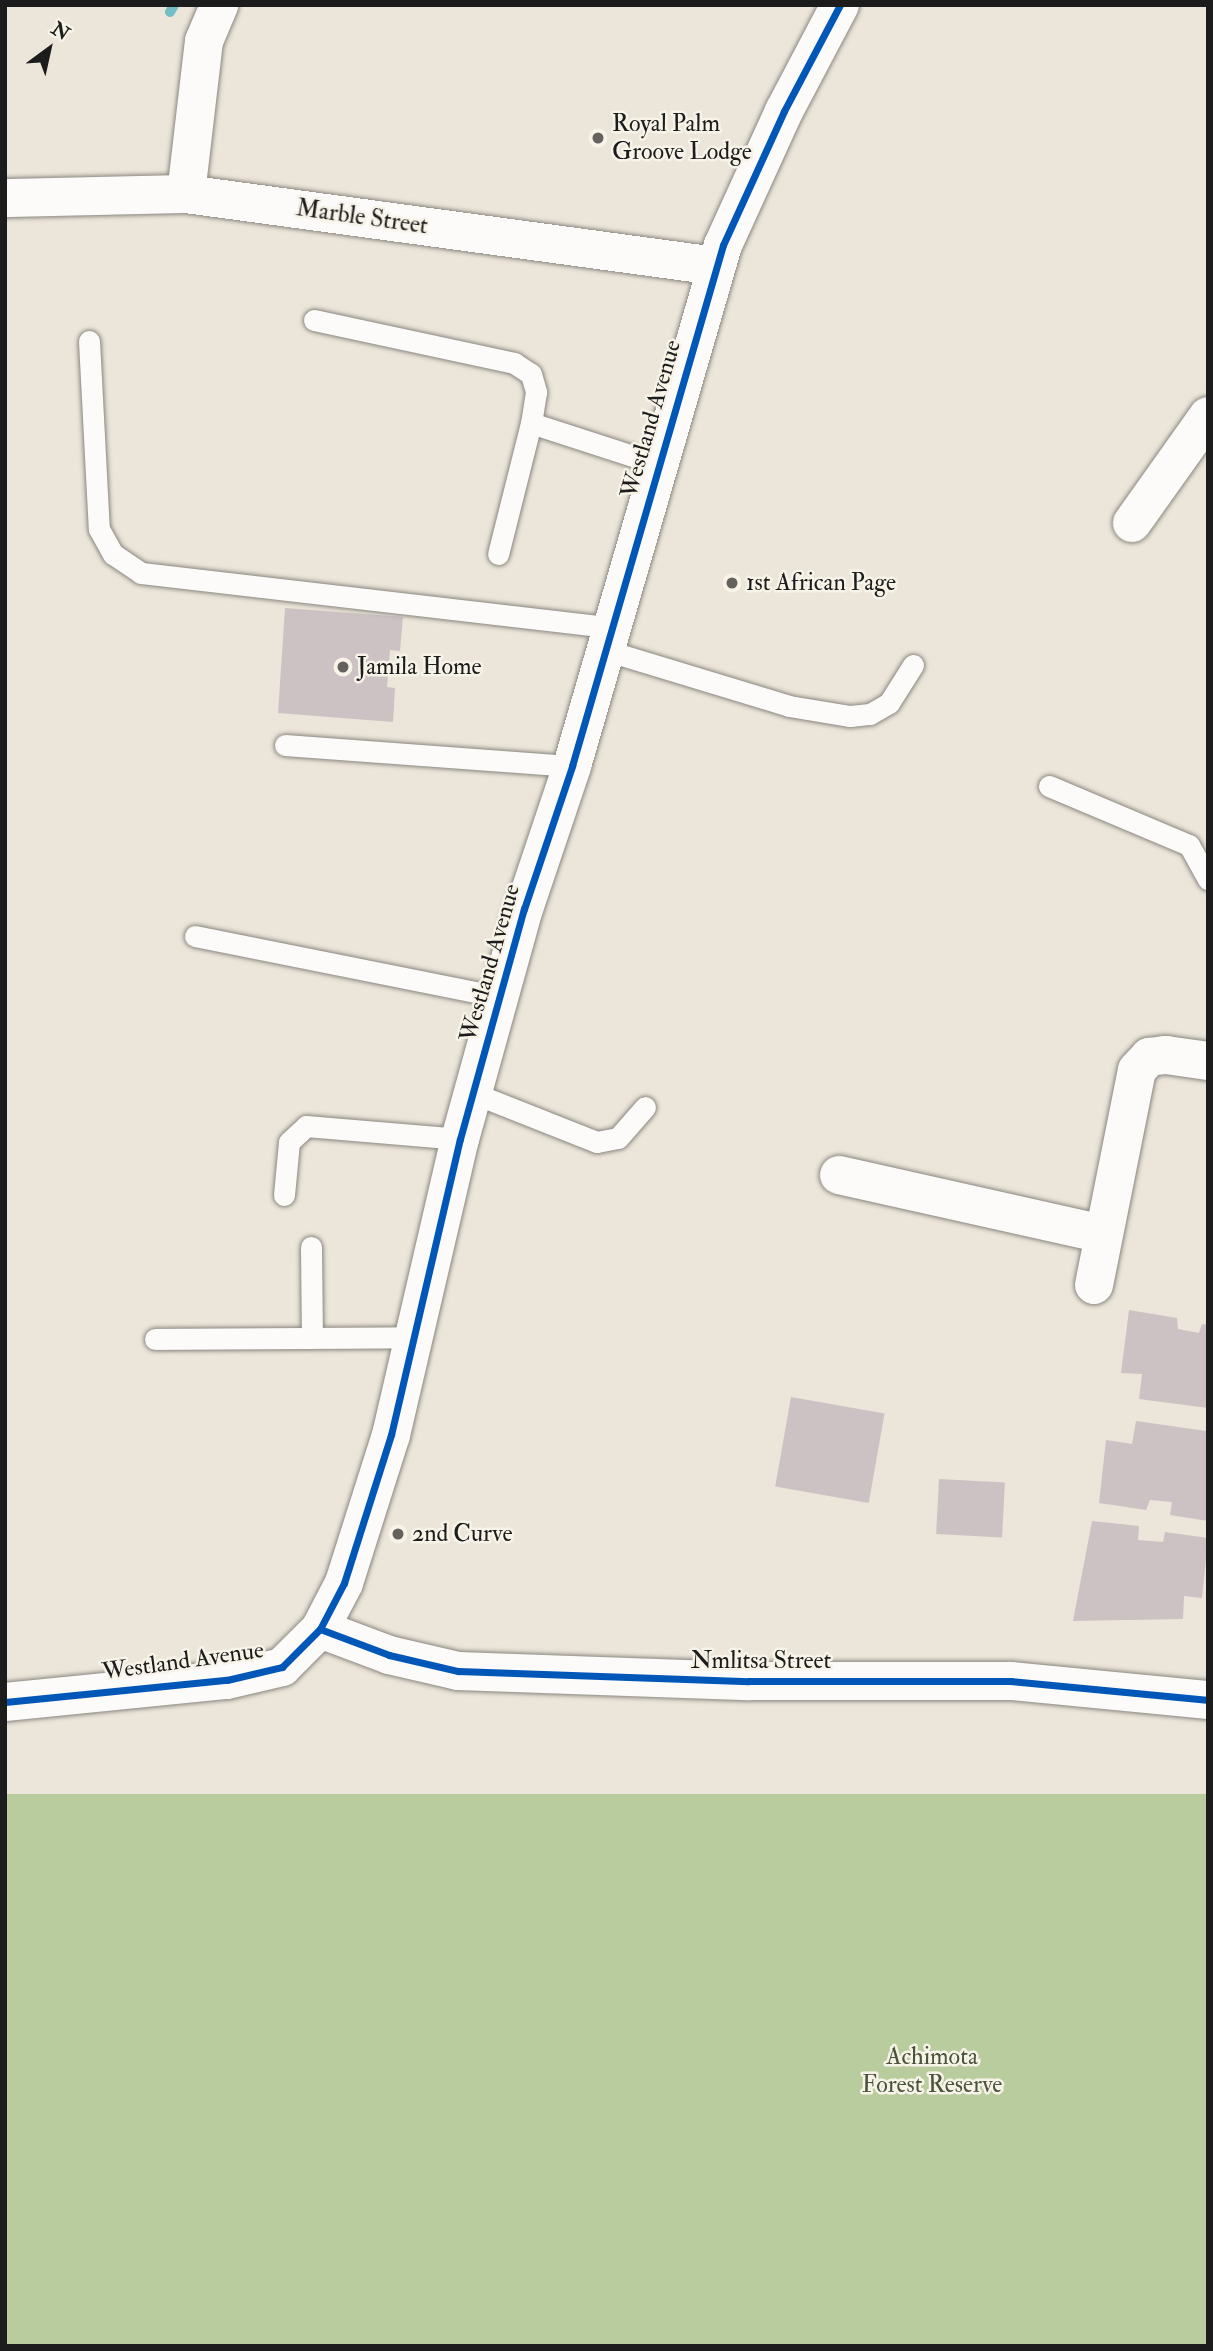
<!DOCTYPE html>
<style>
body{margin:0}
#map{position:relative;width:1213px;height:2351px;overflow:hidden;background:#ece5d9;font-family:"IM FELL Double Pica",serif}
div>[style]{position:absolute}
.forest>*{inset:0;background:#b9cc9e;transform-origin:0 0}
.stream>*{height:10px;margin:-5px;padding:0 5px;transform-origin:5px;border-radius:5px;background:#73bec4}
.building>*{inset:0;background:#ccc2c4;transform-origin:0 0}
.roads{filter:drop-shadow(0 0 2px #8a8781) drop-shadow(0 0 2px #8a8781)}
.service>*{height:21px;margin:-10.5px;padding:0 10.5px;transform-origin:10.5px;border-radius:10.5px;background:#fcfbf9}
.minor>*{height:38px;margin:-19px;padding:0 19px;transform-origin:19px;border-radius:19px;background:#fcfbf9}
.tertiary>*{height:38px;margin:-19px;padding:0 19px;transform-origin:19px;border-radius:19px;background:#fcfbf9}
.cycleway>*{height:7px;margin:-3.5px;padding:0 3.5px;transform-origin:3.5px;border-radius:3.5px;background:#0057b8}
.dots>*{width:19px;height:19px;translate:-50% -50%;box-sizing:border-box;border:4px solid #f7f3e8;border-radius:50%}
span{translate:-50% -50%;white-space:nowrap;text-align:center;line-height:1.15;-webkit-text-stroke:5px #f7f3e8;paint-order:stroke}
.poi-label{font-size:24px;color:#1c1c1c}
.left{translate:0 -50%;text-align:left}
.street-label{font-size:24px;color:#1c1c1c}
.park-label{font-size:24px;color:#4a543a}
.frame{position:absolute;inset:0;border:7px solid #1c1c1c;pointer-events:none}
.north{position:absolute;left:14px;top:14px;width:70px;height:70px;-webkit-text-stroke:5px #f7f3e8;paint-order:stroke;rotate:33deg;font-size:19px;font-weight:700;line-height:28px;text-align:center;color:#1c1c1c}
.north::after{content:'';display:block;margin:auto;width:24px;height:32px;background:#1c1c1c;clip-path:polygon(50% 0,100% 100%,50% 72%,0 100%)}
</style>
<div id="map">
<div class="forest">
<i style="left:1208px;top:1794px;width:552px;height:1203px;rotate:90deg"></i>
</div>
<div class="stream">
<i style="left:170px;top:12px;width:8px;rotate:-60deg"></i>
</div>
<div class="building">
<i style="clip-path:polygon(285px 608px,403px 617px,400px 651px,390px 650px,387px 687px,395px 688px,393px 722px,278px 713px)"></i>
<i style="clip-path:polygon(1129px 1310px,1177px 1318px,1178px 1329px,1199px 1333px,1202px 1324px,1208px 1325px,1208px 1408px,1139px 1399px,1142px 1374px,1121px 1373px)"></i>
<i style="left:791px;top:1397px;width:95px;height:91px;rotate:10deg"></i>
<i style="clip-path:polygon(1136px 1421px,1206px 1431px,1208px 1521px,1170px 1515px,1172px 1502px,1150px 1500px,1146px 1510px,1099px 1503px,1106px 1440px,1132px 1444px)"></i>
<i style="left:939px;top:1479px;width:66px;height:55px;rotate:3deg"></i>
<i style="clip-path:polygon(1092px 1521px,1139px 1526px,1138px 1540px,1163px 1542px,1165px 1532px,1208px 1538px,1202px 1598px,1184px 1596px,1183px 1619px,1073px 1621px)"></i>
</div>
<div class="roads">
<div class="service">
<i style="left:314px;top:320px;width:205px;rotate:12.1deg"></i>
<i style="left:514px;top:363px;width:20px;rotate:33deg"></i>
<i style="left:531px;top:374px;width:19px;rotate:74deg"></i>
<i style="left:536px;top:392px;width:31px;rotate:99deg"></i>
<i style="left:531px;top:423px;width:135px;rotate:104.1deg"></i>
<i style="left:89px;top:341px;width:188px;rotate:87deg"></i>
<i style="left:99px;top:529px;width:29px;rotate:61deg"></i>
<i style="left:113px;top:554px;width:34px;rotate:34deg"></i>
<i style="left:141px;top:573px;width:473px;rotate:6.6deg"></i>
<i style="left:531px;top:423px;width:133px;rotate:18deg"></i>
<i style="left:605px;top:650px;width:192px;rotate:16.9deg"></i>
<i style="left:789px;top:706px;width:62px;rotate:9.3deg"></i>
<i style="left:850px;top:716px;width:20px;rotate:-6deg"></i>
<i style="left:870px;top:714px;width:22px;rotate:-30deg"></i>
<i style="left:889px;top:703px;width:45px;rotate:-57.7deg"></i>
<i style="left:285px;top:745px;width:288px;rotate:4.2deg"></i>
<i style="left:1049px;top:786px;width:152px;rotate:22.9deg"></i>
<i style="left:1189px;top:845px;width:39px;rotate:61deg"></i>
<i style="left:195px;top:936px;width:311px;rotate:11.3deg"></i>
<i style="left:473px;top:1093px;width:133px;rotate:21.6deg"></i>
<i style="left:597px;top:1142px;width:21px;rotate:-11deg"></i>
<i style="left:618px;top:1138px;width:41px;rotate:-48.9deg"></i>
<i style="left:284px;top:1195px;width:53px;rotate:-84.6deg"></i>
<i style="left:289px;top:1142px;width:23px;rotate:-43deg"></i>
<i style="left:306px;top:1126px;width:155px;rotate:4.8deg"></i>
<i style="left:311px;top:1247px;width:91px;rotate:89.4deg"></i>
<i style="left:155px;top:1339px;width:258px;rotate:-0.4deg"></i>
</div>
<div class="minor">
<i style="left:186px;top:194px;width:154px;rotate:-83.3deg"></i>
<i style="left:204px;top:41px;width:39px;rotate:-67deg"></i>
<i style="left:5px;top:198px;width:181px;rotate:-1.3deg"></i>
<i style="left:186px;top:194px;width:535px;rotate:7.74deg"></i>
<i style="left:1132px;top:523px;width:131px;rotate:-54.6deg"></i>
<i style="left:839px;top:1175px;width:271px;rotate:12.6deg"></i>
<i style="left:1094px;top:1285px;width:219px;rotate:-78.7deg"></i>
<i style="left:1137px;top:1070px;width:18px;rotate:-47deg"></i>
<i style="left:1149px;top:1057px;width:17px;rotate:-7deg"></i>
<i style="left:1166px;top:1055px;width:42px;rotate:8.1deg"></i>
<i style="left:320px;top:1629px;width:74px;rotate:20.6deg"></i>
<i style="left:389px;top:1655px;width:71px;rotate:13.1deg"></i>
<i style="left:458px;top:1671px;width:291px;rotate:2deg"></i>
<i style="left:749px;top:1681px;width:262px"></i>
<i style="left:1011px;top:1681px;width:198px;rotate:5.5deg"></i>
</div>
<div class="tertiary">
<i style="left:5px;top:1702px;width:223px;rotate:-5.7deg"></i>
<i style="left:227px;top:1680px;width:57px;rotate:-13.3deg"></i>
<i style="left:282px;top:1667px;width:54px;rotate:-45deg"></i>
<i style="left:320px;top:1629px;width:52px;rotate:-62.4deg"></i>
<i style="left:344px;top:1583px;width:155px;rotate:-72.4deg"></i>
<i style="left:391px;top:1435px;width:304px;rotate:-76.9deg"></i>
<i style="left:460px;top:1139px;width:239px;rotate:-74.5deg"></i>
<i style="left:524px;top:909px;width:151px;rotate:-71.4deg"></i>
<i style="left:572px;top:766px;width:542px;rotate:-73.84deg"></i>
<i style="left:723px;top:245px;width:147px;rotate:-65.5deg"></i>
<i style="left:784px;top:111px;width:120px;rotate:-62.2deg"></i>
</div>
</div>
<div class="cycleway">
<i style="left:320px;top:1629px;width:74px;rotate:20.6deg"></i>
<i style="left:389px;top:1655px;width:71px;rotate:13.1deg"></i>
<i style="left:458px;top:1671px;width:291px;rotate:2deg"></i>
<i style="left:749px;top:1681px;width:262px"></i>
<i style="left:1011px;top:1681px;width:198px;rotate:5.5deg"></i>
<i style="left:5px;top:1702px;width:223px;rotate:-5.7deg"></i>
<i style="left:227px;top:1680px;width:57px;rotate:-13.3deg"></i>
<i style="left:282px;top:1667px;width:54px;rotate:-45deg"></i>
<i style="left:320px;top:1629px;width:52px;rotate:-62.4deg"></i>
<i style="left:344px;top:1583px;width:155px;rotate:-72.4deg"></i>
<i style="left:391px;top:1435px;width:304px;rotate:-76.9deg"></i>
<i style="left:460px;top:1139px;width:239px;rotate:-74.5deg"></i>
<i style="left:524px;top:909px;width:151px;rotate:-71.4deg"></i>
<i style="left:572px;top:766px;width:542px;rotate:-73.84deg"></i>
<i style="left:723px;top:245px;width:147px;rotate:-65.5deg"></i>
<i style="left:784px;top:111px;width:120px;rotate:-62.2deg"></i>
</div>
<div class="dots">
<i style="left:598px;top:138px;background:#65625e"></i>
<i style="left:732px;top:583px;background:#65625e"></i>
<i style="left:343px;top:667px;background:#65625e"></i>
<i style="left:398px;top:1534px;background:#65625e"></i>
</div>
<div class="poi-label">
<span class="left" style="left:612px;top:138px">Royal Palm<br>Groove Lodge</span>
<span class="left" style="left:746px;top:583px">1st African Page</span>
<span class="left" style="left:357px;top:667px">Jamila Home</span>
<span class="left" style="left:412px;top:1534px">2nd Curve</span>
</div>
<div class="street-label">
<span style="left:362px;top:217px;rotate:8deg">Marble Street</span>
<span style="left:651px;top:419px;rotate:-74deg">Westland Avenue</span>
<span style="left:490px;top:963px;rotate:-74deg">Westland Avenue</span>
<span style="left:183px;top:1661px;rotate:-8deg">Westland Avenue</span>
<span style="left:761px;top:1661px">Nmlitsa Street</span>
</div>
<div class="park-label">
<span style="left:932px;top:2071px">Achimota<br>Forest Reserve</span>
</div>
<div class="frame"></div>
<div class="north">N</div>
</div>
